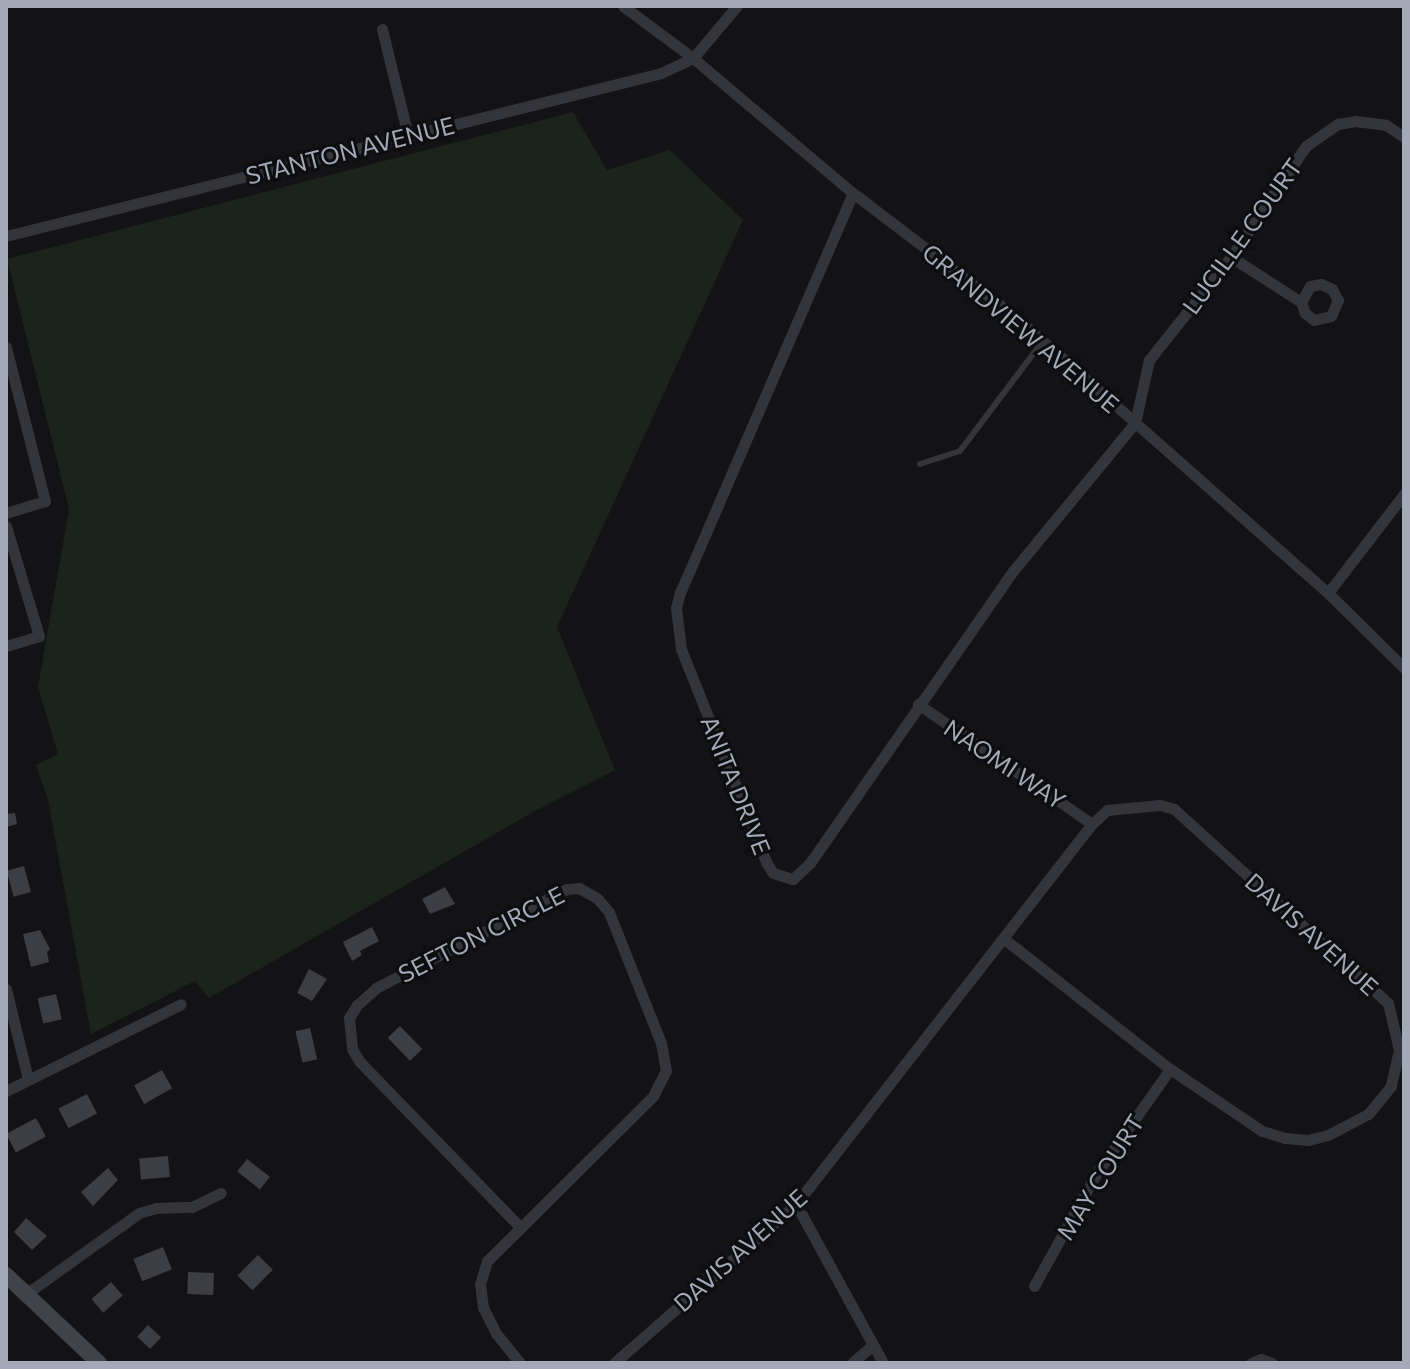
<!DOCTYPE html>
<style>
body{margin:0}
#map{position:relative;width:1410px;height:1369px;overflow:hidden;background:#131315;font-family:Commissioner,sans-serif}
div>[style]{position:absolute}
.green>*{inset:0;background:#1b231c}
.building>*{inset:0;background:#3c3e43;transform-origin:0 0}
.service>*{height:6px;margin:-3px;padding:0 3px;transform-origin:3px;border-radius:3px;background:#34353a}
.minor>*{height:11px;margin:-5.5px;padding:0 5.5px;transform-origin:5.5px;border-radius:5.5px;background:#34353a}
.secondary>*{height:16px;margin:-8px;padding:0 8px;transform-origin:8px;border-radius:8px;background:#41434b}
span{translate:-50% -50%;white-space:nowrap;text-align:center;line-height:1.15;-webkit-text-stroke:6px #0e0e10;paint-order:stroke}
.street-label{font-size:24px;color:#a3a9b7}
.frame{position:absolute;inset:0;border:8px solid #a3a9b7;pointer-events:none}
</style>
<div id="map">
<div class="green">
<i style="clip-path:polygon(573px 112px,607px 170px,670px 150px,743px 220px,557px 627px,615px 770px,535px 811px,209px 998px,195px 981px,91px 1034px,48px 800px,36px 765px,58px 754px,38px 687px,69px 509px,7px 259px)"></i>
</div>
<div class="building">
<i style="clip-path:polygon(15px 813px,17px 824px,6px 827px,6px 814px)"></i>
<i style="left:24px;top:866px;width:27px;height:18px;rotate:75deg"></i>
<i style="clip-path:polygon(445px 887px,455px 904px,430px 914px,422px 899px)"></i>
<i style="clip-path:polygon(372px 927px,379px 941px,360px 951px,362px 955px,352px 961px,343px 942px)"></i>
<i style="clip-path:polygon(40px 930px,50px 949px,47px 952px,49px 962px,31px 967px,23px 934px)"></i>
<i style="clip-path:polygon(309px 969px,327px 979px,312px 1001px,297px 993px)"></i>
<i style="left:56px;top:994px;width:26px;height:19px;rotate:77deg"></i>
<i style="left:400px;top:1026px;width:32px;height:17px;rotate:46deg"></i>
<i style="left:310px;top:1028px;width:32px;height:15px;rotate:77deg"></i>
<i style="left:162px;top:1070px;width:21px;height:32px;rotate:61deg"></i>
<i style="left:87px;top:1094px;width:22px;height:32px;rotate:63deg"></i>
<i style="left:36px;top:1118px;width:21px;height:34px;rotate:62deg"></i>
<i style="left:168px;top:1156px;width:21px;height:29px;rotate:85deg"></i>
<i style="left:247px;top:1159px;width:29px;height:16px;rotate:38deg"></i>
<i style="clip-path:polygon(108px 1168px,118px 1180px,93px 1206px,81px 1192px)"></i>
<i style="clip-path:polygon(26px 1218px,47px 1236px,32px 1250px,14px 1232px)"></i>
<i style="left:163px;top:1247px;width:24px;height:32px;rotate:68deg"></i>
<i style="left:258px;top:1255px;width:21px;height:29px;rotate:45deg"></i>
<i style="left:188px;top:1272px;width:26px;height:22px;rotate:2deg"></i>
<i style="left:111px;top:1282px;width:18px;height:26px;rotate:49deg"></i>
<i style="left:148px;top:1325px;width:18px;height:16px;rotate:43deg"></i>
</div>
<div class="service">
<i style="left:920px;top:464px;width:42px;rotate:-18deg"></i>
<i style="left:960px;top:451px;width:138px;rotate:-53deg"></i>
</div>
<div class="minor">
<i style="left:623px;top:6px;width:87px;rotate:36.6deg"></i>
<i style="left:693px;top:58px;width:209px;rotate:40.2deg"></i>
<i style="left:853px;top:193px;width:206px;rotate:37.3deg"></i>
<i style="left:1017px;top:318px;width:415px;rotate:41.5deg"></i>
<i style="left:1328px;top:593px;width:107px;rotate:44.6deg"></i>
<i style="left:382px;top:29px;width:110px;rotate:76.3deg"></i>
<i style="left:853px;top:193px;width:435px;rotate:113.4deg"></i>
<i style="left:680px;top:592px;width:16px;rotate:104deg"></i>
<i style="left:676px;top:608px;width:41px;rotate:83deg"></i>
<i style="left:681px;top:649px;width:229px;rotate:68.2deg"></i>
<i style="left:766px;top:862px;width:13px;rotate:58deg"></i>
<i style="left:773px;top:873px;width:21px;rotate:17deg"></i>
<i style="left:793px;top:879px;width:23px;rotate:-43deg"></i>
<i style="left:810px;top:863px;width:356px;rotate:-55.2deg"></i>
<i style="left:1013px;top:571px;width:192px;rotate:-50.5deg"></i>
<i style="left:1135px;top:423px;width:65px;rotate:-77.5deg"></i>
<i style="left:1149px;top:360px;width:132px;rotate:-51.5deg"></i>
<i style="left:1231px;top:257px;width:134px;rotate:-56deg"></i>
<i style="left:1306px;top:146px;width:39px;rotate:-35deg"></i>
<i style="left:1338px;top:124px;width:17px;rotate:-10deg"></i>
<i style="left:1355px;top:121px;width:31px;rotate:7deg"></i>
<i style="left:1386px;top:125px;width:22px;rotate:34deg"></i>
<i style="left:6px;top:236px;width:675px;rotate:-13.97deg"></i>
<i style="left:661px;top:73px;width:35px;rotate:-25deg"></i>
<i style="left:693px;top:58px;width:68px;rotate:-49.8deg"></i>
<i style="left:1231px;top:257px;width:83px;rotate:32.7deg"></i>
<i style="left:1301px;top:302px;width:12px;rotate:70deg"></i>
<i style="left:1305px;top:313px;width:11px;rotate:38deg"></i>
<i style="left:1314px;top:320px;width:17px;rotate:-13deg"></i>
<i style="left:1331px;top:316px;width:17px;rotate:-66deg"></i>
<i style="left:1338px;top:300px;width:13px;rotate:-119deg"></i>
<i style="left:1332px;top:289px;width:12px;rotate:-156deg"></i>
<i style="left:1321px;top:284px;width:11px;rotate:170deg"></i>
<i style="left:1310px;top:286px;width:18px;rotate:119deg"></i>
<i style="left:6px;top:347px;width:159px;rotate:75.8deg"></i>
<i style="left:45px;top:501px;width:41px;rotate:162.9deg"></i>
<i style="left:6px;top:526px;width:115px;rotate:73.3deg"></i>
<i style="left:39px;top:636px;width:34px;rotate:163deg"></i>
<i style="left:1328px;top:593px;width:125px;rotate:-52.5deg"></i>
<i style="left:918px;top:704px;width:211px;rotate:34.6deg"></i>
<i style="left:6px;top:989px;width:93px;rotate:76.3deg"></i>
<i style="left:6px;top:1091px;width:195px;rotate:-26.4deg"></i>
<i style="left:796px;top:1204px;width:181px;rotate:61.3deg"></i>
<i style="left:1034px;top:1286px;width:128px;rotate:-61deg"></i>
<i style="left:1096px;top:1174px;width:128px;rotate:-54.8deg"></i>
<i style="left:26px;top:1294px;width:139px;rotate:-35.6deg"></i>
<i style="left:139px;top:1213px;width:18px;rotate:-16deg"></i>
<i style="left:156px;top:1208px;width:36px;rotate:-2deg"></i>
<i style="left:192px;top:1207px;width:32px;rotate:-26deg"></i>
<i style="left:520px;top:1363px;width:38px;rotate:-129deg"></i>
<i style="left:496px;top:1333px;width:28px;rotate:-117deg"></i>
<i style="left:483px;top:1308px;width:24px;rotate:-97deg"></i>
<i style="left:480px;top:1284px;width:24px;rotate:-73deg"></i>
<i style="left:487px;top:1261px;width:234px;rotate:-44.8deg"></i>
<i style="left:653px;top:1096px;width:28px;rotate:-63deg"></i>
<i style="left:666px;top:1071px;width:28px;rotate:-100deg"></i>
<i style="left:661px;top:1043px;width:141px;rotate:-111.7deg"></i>
<i style="left:609px;top:912px;width:18px;rotate:-131deg"></i>
<i style="left:597px;top:898px;width:21px;rotate:-151deg"></i>
<i style="left:579px;top:888px;width:12px;rotate:175deg"></i>
<i style="left:567px;top:889px;width:215px;rotate:152.6deg"></i>
<i style="left:376px;top:988px;width:25px;rotate:138deg"></i>
<i style="left:357px;top:1005px;width:15px;rotate:122deg"></i>
<i style="left:349px;top:1018px;width:31px;rotate:84deg"></i>
<i style="left:352px;top:1049px;width:15px;rotate:58deg"></i>
<i style="left:360px;top:1062px;width:231px;rotate:45.9deg"></i>
<i style="left:614px;top:1363px;width:242px;rotate:-41.1deg"></i>
<i style="left:796px;top:1204px;width:482px;rotate:-52.1deg"></i>
<i style="left:1092px;top:824px;width:21px;rotate:-43deg"></i>
<i style="left:1107px;top:810px;width:53px;rotate:-5.4deg"></i>
<i style="left:1160px;top:805px;width:15px;rotate:16deg"></i>
<i style="left:1174px;top:809px;width:289px;rotate:42.2deg"></i>
<i style="left:1388px;top:1003px;width:48px;rotate:76.8deg"></i>
<i style="left:1399px;top:1050px;width:37px;rotate:103deg"></i>
<i style="left:1391px;top:1086px;width:36px;rotate:129deg"></i>
<i style="left:1368px;top:1114px;width:45px;rotate:152.3deg"></i>
<i style="left:1328px;top:1135px;width:21px;rotate:166deg"></i>
<i style="left:1308px;top:1140px;width:23px;rotate:-175deg"></i>
<i style="left:1285px;top:1138px;width:24px;rotate:-163deg"></i>
<i style="left:1262px;top:1131px;width:111px;rotate:-146deg"></i>
<i style="left:1170px;top:1069px;width:212px;rotate:-141.9deg"></i>
<i style="left:852px;top:1363px;width:28px;rotate:-41deg"></i>
<i style="left:1251px;top:1363px;width:11px;rotate:-22deg"></i>
<i style="left:1261px;top:1359px;width:12px;rotate:20deg"></i>
</div>
<div class="secondary">
<i style="left:6px;top:1275px;width:128px;rotate:43.4deg"></i>
</div>
<div class="street-label">
<span style="left:350px;top:150px;rotate:-14deg">STANTON AVENUE</span>
<span style="left:1242px;top:236px;rotate:-54deg">LUCILLE COURT</span>
<span style="left:1021px;top:328px;rotate:40deg">GRANDVIEW AVENUE</span>
<span style="left:1005px;top:764px;rotate:34deg">NAOMI WAY</span>
<span style="left:736px;top:785px;rotate:68deg">ANITA DRIVE</span>
<span style="left:481px;top:934px;rotate:-27deg">SEFTON CIRCLE</span>
<span style="left:1312px;top:934px;rotate:42deg">DAVIS AVENUE</span>
<span style="left:1100px;top:1177px;rotate:-58deg">MAY COURT</span>
<span style="left:740px;top:1250px;rotate:-42deg">DAVIS AVENUE</span>
</div>
<div class="frame"></div>
</div>
